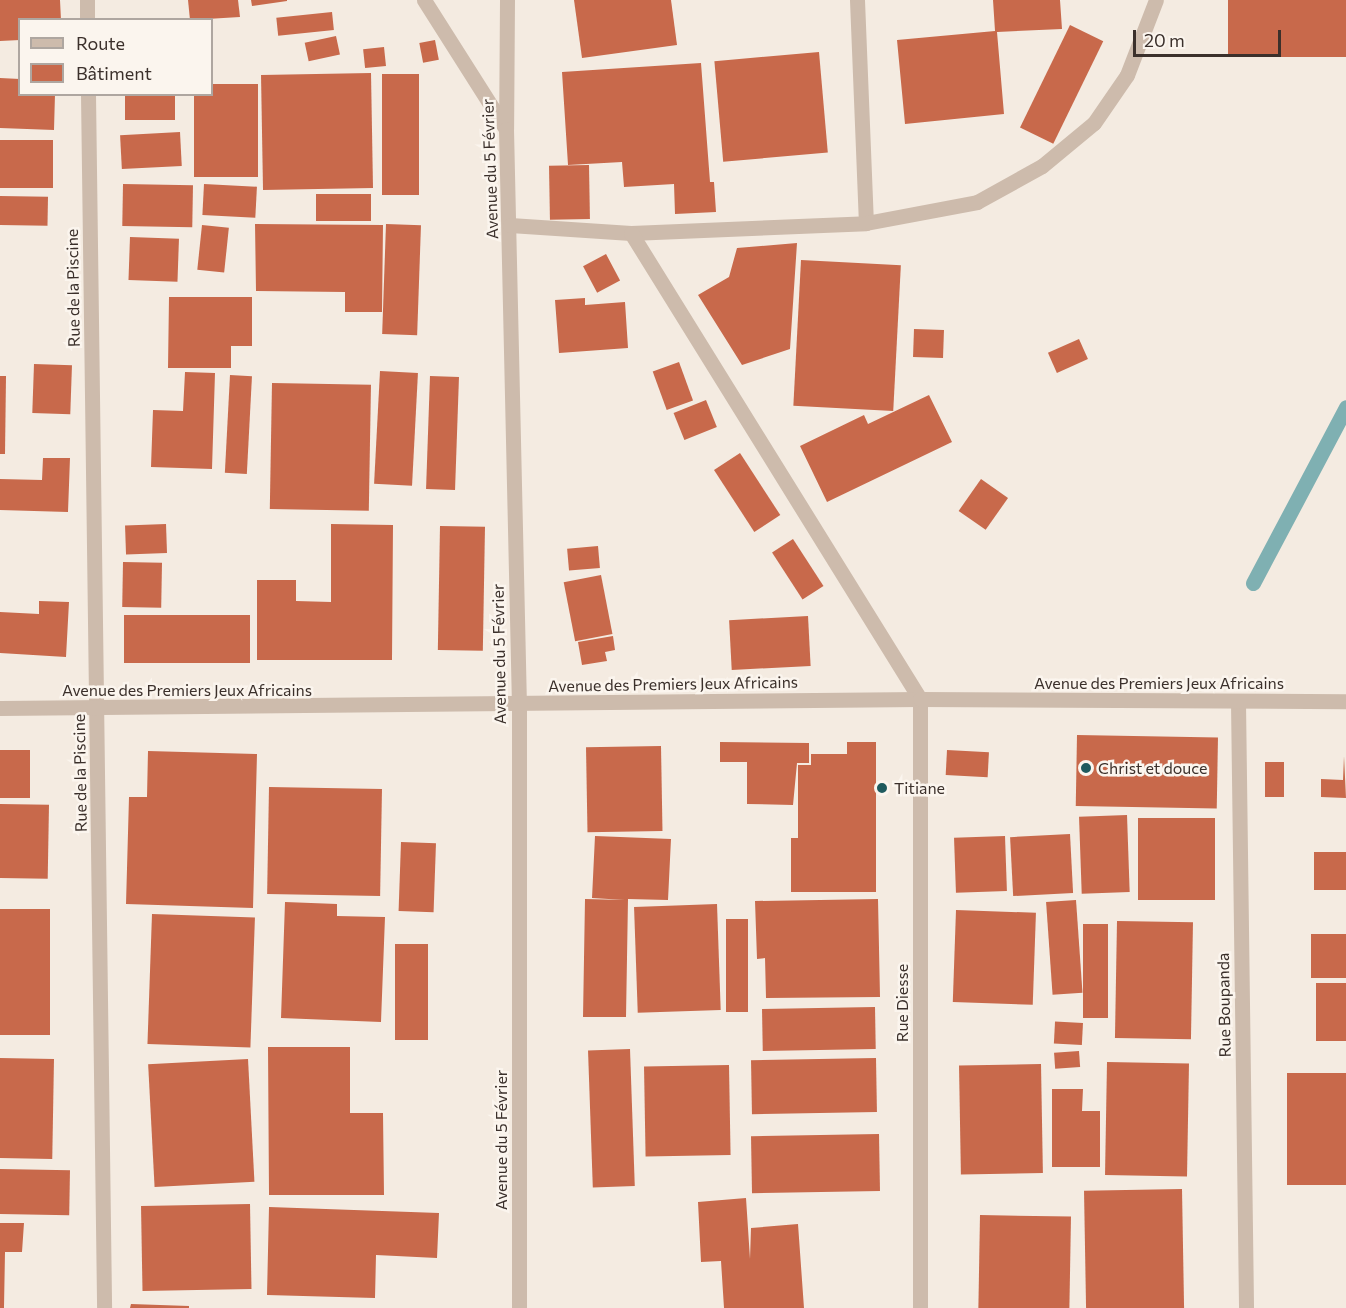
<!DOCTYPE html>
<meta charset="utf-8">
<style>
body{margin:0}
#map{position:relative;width:1346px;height:1308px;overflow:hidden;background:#f4ebe1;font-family:Commissioner,sans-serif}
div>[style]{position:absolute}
.stream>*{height:15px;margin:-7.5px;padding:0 7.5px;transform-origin:7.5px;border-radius:7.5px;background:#7fb0b2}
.building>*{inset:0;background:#c8694b;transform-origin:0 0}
.minor>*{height:15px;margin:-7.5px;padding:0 7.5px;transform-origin:7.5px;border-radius:7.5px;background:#cdbbac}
.dots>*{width:16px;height:16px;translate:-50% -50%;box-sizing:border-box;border:3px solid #fbf5ee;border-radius:50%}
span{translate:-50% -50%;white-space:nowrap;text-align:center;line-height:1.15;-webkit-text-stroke:5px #fbf5ee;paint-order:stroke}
.street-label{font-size:16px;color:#3b302b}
.poi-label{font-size:16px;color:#3b302b}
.left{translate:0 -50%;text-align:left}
.legend{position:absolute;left:18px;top:18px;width:195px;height:78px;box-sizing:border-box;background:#fbf5ee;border:2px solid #aea6a0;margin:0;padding:8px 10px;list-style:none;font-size:18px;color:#3b302b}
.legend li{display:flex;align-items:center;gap:12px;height:30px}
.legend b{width:30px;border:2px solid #aea6a0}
.scale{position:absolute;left:1133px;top:30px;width:148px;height:27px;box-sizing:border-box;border:3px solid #3b302b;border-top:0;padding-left:8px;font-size:18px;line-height:21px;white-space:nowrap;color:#3b302b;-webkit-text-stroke:4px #fbf5ee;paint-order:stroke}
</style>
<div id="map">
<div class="stream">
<i style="left:1253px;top:583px;width:199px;rotate:-62.1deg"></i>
</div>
<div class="building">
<i style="clip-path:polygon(0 0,60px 0,61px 20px,20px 20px,20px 40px,0 41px)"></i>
<i style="clip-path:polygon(188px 0,238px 0,240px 17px,190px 20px)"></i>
<i style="clip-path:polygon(251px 0,287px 0,287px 1px,252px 6px)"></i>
<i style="clip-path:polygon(574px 0,671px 0,677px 45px,582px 58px)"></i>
<i style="clip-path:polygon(993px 0,1060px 0,1062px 29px,997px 32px,1004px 114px,905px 124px,897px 40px,995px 31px)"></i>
<i style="left:1346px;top:0;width:57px;height:118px;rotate:90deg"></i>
<i style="left:332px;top:12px;width:18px;height:56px;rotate:84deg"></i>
<i style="left:1070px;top:25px;width:37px;height:114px;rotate:26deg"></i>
<i style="left:336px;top:36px;width:19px;height:32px;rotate:78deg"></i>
<i style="left:435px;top:40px;width:20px;height:16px;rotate:79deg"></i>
<i style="left:384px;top:47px;width:19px;height:21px;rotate:84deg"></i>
<i style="left:819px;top:52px;width:101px;height:105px;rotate:85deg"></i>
<i style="clip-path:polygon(701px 63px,710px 182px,714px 182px,716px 212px,675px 214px,674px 184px,624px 187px,622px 162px,568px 165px,562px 72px)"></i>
<i style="left:371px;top:73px;width:115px;height:110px;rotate:89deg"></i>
<i style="left:382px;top:74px;width:37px;height:121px"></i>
<i style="clip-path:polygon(0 78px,20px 79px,20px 94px,55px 94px,54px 130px,0 128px)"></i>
<i style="clip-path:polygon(212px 84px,258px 84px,258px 177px,194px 177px,194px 94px,212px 94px)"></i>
<i style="left:125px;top:94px;width:50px;height:26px"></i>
<i style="left:180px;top:132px;width:34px;height:60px;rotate:87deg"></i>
<i style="left:0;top:140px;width:53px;height:48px"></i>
<i style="left:589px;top:165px;width:54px;height:40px;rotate:89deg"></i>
<i style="left:123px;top:184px;width:70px;height:42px;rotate:1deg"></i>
<i style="left:204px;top:184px;width:53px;height:31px;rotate:3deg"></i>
<i style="left:371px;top:194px;width:27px;height:55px;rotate:90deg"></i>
<i style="left:0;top:196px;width:48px;height:29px;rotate:1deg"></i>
<i style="clip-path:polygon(255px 224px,383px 225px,382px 312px,345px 312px,345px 292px,256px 291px)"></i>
<i style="left:386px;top:224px;width:35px;height:110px;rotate:2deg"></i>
<i style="left:202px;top:225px;width:27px;height:45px;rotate:6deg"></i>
<i style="left:130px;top:237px;width:49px;height:43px;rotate:2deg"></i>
<i style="clip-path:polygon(797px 243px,790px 349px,742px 365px,698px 295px,729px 277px,737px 248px)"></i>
<i style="left:606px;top:254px;width:30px;height:26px;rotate:62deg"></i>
<i style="left:801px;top:260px;width:100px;height:146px;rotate:3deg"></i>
<i style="clip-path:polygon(169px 297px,252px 297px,252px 346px,231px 346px,231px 368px,168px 368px)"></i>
<i style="clip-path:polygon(585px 298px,585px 305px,625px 302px,628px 348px,559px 353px,555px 300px)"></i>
<i style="left:914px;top:329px;width:30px;height:28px;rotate:2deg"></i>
<i style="left:1079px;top:339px;width:22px;height:34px;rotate:66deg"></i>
<i style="left:679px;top:362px;width:41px;height:28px;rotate:70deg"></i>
<i style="left:34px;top:364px;width:38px;height:49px;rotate:2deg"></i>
<i style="left:380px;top:371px;width:38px;height:113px;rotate:3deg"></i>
<i style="clip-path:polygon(185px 372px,215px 373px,212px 469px,151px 467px,153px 410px,183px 411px)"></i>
<i style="left:230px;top:375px;width:22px;height:98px;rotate:3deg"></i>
<i style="clip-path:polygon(0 376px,6px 376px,5px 454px,0 454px)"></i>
<i style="left:430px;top:376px;width:29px;height:113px;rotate:2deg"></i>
<i style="left:272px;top:383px;width:99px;height:126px;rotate:1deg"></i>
<i style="clip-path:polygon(929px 395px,952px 442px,827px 502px,800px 446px,864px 415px,868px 424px)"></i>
<i style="left:706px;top:400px;width:29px;height:35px;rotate:68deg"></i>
<i style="left:740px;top:453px;width:74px;height:31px;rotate:57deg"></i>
<i style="clip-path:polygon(43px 458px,70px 458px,68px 512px,0 510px,0 479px,42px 480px)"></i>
<i style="left:981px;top:479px;width:33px;height:39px;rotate:35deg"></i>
<i style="left:166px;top:524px;width:29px;height:41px;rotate:88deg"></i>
<i style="clip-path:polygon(331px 524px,393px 525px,392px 660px,257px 660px,257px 580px,296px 580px,296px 601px,331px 602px)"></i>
<i style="left:440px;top:526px;width:45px;height:124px;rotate:1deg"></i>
<i style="left:793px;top:539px;width:56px;height:25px;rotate:57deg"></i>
<i style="left:598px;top:546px;width:22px;height:31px;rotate:85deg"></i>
<i style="left:123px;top:562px;width:39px;height:45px;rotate:1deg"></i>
<i style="left:601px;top:575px;width:60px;height:38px;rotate:79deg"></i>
<i style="clip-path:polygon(39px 601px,69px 602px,66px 657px,0 653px,0 612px,39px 614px)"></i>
<i style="left:124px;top:615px;width:126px;height:48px"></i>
<i style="left:808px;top:616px;width:50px;height:79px;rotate:87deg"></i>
<i style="clip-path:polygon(613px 636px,615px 650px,605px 652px,607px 661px,582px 665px,578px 642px)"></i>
<i style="left:1077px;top:735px;width:141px;height:71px;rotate:1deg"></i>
<i style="clip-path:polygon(720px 742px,809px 743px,809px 763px,797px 763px,793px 805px,747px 804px,747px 762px,720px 762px)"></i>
<i style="clip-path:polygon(847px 742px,876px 742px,876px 892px,791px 892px,791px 838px,798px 838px,798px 765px,811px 765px,811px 754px,847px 754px)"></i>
<i style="left:661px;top:746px;width:85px;height:75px;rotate:89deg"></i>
<i style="left:0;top:750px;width:30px;height:48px"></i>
<i style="left:947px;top:750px;width:42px;height:25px;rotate:3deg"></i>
<i style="clip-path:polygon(148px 751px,257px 754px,253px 908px,126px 904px,129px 797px,147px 797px)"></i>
<i style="clip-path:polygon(1344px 756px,1346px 798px,1321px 797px,1321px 779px,1343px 780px)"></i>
<i style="left:1265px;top:762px;width:19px;height:35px"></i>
<i style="left:269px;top:787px;width:113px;height:107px;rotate:1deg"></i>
<i style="left:0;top:804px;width:49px;height:74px;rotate:1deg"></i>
<i style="left:1127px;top:815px;width:77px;height:48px;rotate:88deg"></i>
<i style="left:1138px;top:818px;width:77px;height:82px"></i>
<i style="left:1070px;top:834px;width:59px;height:60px;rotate:87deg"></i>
<i style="clip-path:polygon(595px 836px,671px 839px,668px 900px,628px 899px,626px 1017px,583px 1017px,585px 899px,625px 900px,592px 898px)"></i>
<i style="left:1005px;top:836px;width:55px;height:51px;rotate:88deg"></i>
<i style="left:401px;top:842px;width:35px;height:69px;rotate:2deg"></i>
<i style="left:1346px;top:852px;width:38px;height:32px;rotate:90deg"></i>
<i style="clip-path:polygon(878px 899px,880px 997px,766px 998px,765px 958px,757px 959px,755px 901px)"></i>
<i style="left:1076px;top:900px;width:93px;height:30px;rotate:86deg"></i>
<i style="clip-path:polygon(285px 902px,337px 904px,337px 916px,385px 917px,381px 1022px,281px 1018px)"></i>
<i style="left:717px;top:904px;width:106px;height:83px;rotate:88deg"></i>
<i style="left:0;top:909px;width:50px;height:126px"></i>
<i style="left:956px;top:910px;width:80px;height:92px;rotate:2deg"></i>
<i style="left:152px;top:914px;width:103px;height:130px;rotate:2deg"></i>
<i style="left:748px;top:919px;width:93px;height:22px;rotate:90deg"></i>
<i style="left:1117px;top:921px;width:76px;height:117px;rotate:1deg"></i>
<i style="left:1083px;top:924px;width:25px;height:94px"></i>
<i style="left:1346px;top:934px;width:44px;height:35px;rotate:90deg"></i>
<i style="left:395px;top:944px;width:33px;height:96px"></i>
<i style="left:1346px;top:983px;width:58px;height:30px;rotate:90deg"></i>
<i style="left:875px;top:1007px;width:42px;height:113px;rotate:89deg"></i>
<i style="left:1083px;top:1023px;width:22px;height:28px;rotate:93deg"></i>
<i style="clip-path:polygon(268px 1047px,350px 1047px,350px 1113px,383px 1113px,384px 1195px,269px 1195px)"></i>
<i style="left:630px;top:1049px;width:137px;height:42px;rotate:88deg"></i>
<i style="left:1079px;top:1051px;width:16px;height:25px;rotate:86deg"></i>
<i style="left:0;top:1058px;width:54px;height:100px;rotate:1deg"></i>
<i style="left:876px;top:1058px;width:54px;height:125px;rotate:89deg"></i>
<i style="left:248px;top:1059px;width:123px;height:100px;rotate:87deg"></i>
<i style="left:1107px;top:1062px;width:82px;height:113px;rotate:1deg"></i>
<i style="left:1041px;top:1064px;width:109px;height:82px;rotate:89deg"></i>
<i style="left:729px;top:1065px;width:90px;height:85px;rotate:89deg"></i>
<i style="left:1287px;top:1073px;width:59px;height:112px"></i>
<i style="clip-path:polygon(1052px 1089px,1083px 1089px,1082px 1111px,1100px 1111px,1100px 1167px,1052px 1167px)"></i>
<i style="left:879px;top:1134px;width:57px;height:128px;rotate:89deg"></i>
<i style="left:0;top:1169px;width:70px;height:45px;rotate:1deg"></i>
<i style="left:1182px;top:1189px;width:119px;height:98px;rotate:89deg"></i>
<i style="clip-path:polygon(746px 1198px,750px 1259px,751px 1228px,798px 1224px,804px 1308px,724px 1308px,721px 1261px,701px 1262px,698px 1202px)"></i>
<i style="left:250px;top:1204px;width:85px;height:109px;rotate:89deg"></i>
<i style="clip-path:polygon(269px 1207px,439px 1213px,437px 1258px,376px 1255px,375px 1298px,267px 1295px)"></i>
<i style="left:980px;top:1215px;width:91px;height:93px;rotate:1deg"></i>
<i style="clip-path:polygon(0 1223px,24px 1223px,22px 1252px,5px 1252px,4px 1308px,0 1308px)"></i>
<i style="clip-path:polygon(131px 1304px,189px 1306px,189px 1308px,130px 1308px)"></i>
</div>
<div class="minor">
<i style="left:87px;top:0;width:20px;rotate:90deg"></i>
<i style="left:424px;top:0;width:153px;rotate:57.6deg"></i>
<i style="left:507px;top:0;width:129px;rotate:90.4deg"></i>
<i style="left:506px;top:129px;width:576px;rotate:88.71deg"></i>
<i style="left:519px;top:705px;width:603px;rotate:90deg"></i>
<i style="left:857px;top:0;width:223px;rotate:87.7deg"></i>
<i style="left:88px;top:94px;width:1214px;rotate:89.24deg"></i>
<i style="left:510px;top:225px;width:121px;rotate:3.8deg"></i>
<i style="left:631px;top:233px;width:235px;rotate:-2.4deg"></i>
<i style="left:866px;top:223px;width:113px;rotate:-10.7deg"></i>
<i style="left:977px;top:202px;width:74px;rotate:-29deg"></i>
<i style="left:1042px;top:166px;width:67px;rotate:-39.6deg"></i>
<i style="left:1094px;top:123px;width:58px;rotate:-55.5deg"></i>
<i style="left:1127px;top:75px;width:80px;rotate:-68.9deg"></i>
<i style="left:631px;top:233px;width:548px;rotate:58.19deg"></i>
<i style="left:920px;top:699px;width:609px;rotate:90deg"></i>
<i style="left:1238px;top:702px;width:606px;rotate:89.24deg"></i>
<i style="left:0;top:708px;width:920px;rotate:-0.56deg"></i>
<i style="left:920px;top:699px;width:426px;rotate:0.3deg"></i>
</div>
<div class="dots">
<i style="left:1086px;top:768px;background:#1f5a5e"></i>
<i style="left:882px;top:788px;background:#1f5a5e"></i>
</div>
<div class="street-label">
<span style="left:490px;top:169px;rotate:-92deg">Avenue du 5 Février</span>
<span style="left:73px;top:288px;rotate:-91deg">Rue de la Piscine</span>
<span style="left:499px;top:654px;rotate:-91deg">Avenue du 5 Février</span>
<span style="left:1159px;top:683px">Avenue des Premiers Jeux Africains</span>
<span style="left:673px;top:684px;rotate:-1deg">Avenue des Premiers Jeux Africains</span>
<span style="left:187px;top:690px">Avenue des Premiers Jeux Africains</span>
<span style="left:80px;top:773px;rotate:-91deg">Rue de la Piscine</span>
<span style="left:902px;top:1003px;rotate:-90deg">Rue Diesse</span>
<span style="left:1224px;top:1005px;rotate:-91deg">Rue Boupanda</span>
<span style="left:501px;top:1140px;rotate:-90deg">Avenue du 5 Février</span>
</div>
<div class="poi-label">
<span class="left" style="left:1098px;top:768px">Christ et douce</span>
<span class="left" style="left:894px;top:788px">Titiane</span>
</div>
<ul class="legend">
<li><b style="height:8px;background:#cdbbac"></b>Route</li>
<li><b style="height:16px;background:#c8694b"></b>Bâtiment</li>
</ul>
<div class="scale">20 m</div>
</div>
